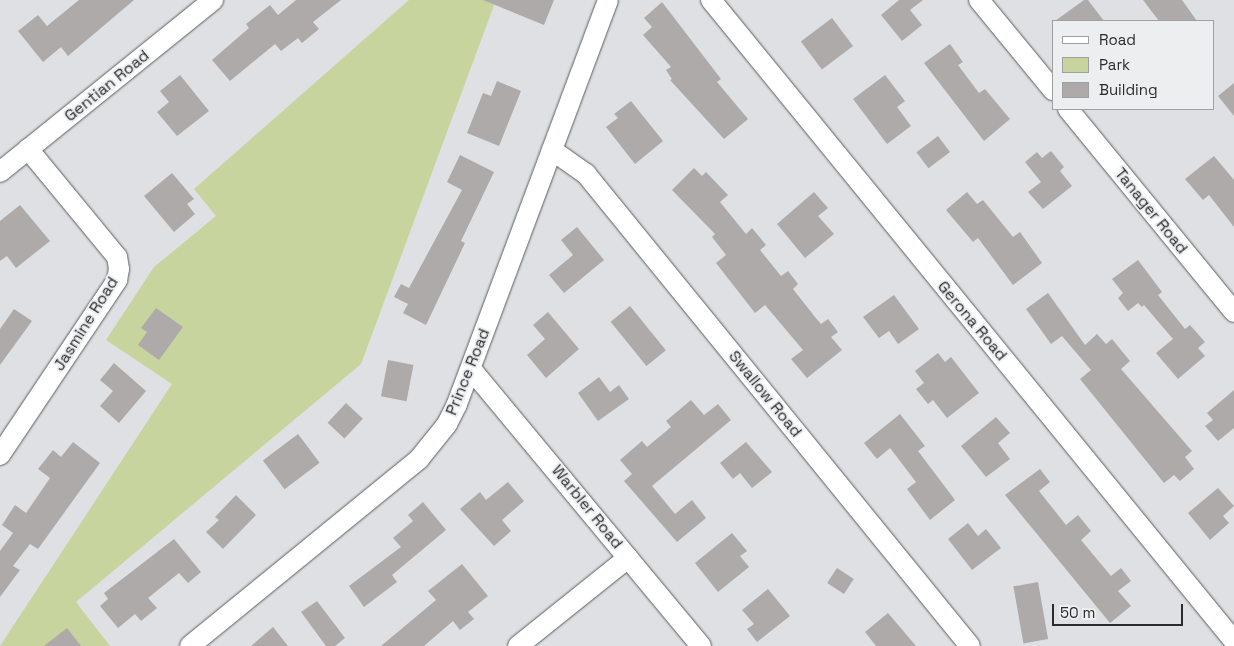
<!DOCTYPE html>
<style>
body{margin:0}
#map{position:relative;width:1234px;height:646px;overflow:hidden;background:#dee0e3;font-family:"Space Grotesk",sans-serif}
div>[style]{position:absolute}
.green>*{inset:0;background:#c7d49d}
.building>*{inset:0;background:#adaaa9;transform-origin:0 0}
.roads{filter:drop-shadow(0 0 1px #5b5d5f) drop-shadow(0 0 1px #5b5d5f)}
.minor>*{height:20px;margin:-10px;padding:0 10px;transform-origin:10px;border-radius:10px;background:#fff}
span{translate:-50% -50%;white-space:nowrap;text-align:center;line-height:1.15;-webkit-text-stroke:4px #eceef0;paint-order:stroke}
.street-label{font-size:16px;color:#2a2b2c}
.legend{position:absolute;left:1052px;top:20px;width:162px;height:90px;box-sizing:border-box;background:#eceef0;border:1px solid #9ea0a2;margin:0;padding:6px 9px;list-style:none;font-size:15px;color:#2a2b2c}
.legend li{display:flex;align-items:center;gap:10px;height:25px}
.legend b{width:25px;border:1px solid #9ea0a2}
.scale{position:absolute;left:1052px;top:604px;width:131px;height:22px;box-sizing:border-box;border:2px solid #2a2b2c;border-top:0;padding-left:6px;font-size:15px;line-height:18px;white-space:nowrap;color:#2a2b2c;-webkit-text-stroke:4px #eceef0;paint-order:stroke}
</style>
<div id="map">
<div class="green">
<i style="clip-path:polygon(409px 0,496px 0,361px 364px,76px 602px,110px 646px,0 646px,172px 384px,106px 340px,154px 267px,216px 216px,194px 189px)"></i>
</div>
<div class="building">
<i style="clip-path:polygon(79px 0,134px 0,68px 56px,61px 47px,43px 62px,18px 31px,38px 15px,47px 26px)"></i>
<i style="clip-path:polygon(296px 0,341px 0,313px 22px,319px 29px,302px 43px,298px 38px,281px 51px,275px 44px,230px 81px,212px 60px,249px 28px,246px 24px,270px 5px,278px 15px)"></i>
<i style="clip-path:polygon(483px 0,554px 0,544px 25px)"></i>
<i style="clip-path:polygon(899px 0,923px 0,910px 10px,922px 25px,902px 41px,881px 15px)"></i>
<i style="clip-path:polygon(1084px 0,1088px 0,1104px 21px,1055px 21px)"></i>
<i style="clip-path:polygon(1143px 0,1182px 0,1197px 21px,1159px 21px)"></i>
<i style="clip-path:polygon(662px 2px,721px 79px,717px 82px,748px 119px,724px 139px,670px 80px,672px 79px,666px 70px,671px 67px,643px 35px,652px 27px,644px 18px)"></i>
<i style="left:832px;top:18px;width:35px;height:39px;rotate:53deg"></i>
<i style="clip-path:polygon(950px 44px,963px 62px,958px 65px,979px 93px,985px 89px,1010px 119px,984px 141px,924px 63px)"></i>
<i style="clip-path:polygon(180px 75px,209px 111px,177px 136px,157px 112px,169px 102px,160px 91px)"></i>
<i style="clip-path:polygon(885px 75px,905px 101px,897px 107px,911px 126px,887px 144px,853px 99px)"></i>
<i style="clip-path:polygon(497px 81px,521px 91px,499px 146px,467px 133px,483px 93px,491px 96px)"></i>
<i style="clip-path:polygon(1234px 83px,1234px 116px,1218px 96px)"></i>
<i style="clip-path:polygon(631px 101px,663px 141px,635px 164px,606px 127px,618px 118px,614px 114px)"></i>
<i style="left:938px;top:136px;width:20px;height:27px;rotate:53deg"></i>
<i style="clip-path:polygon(1051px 151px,1064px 167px,1060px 171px,1072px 186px,1043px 209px,1028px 192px,1041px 182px,1025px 162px,1037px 152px,1042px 158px)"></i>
<i style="clip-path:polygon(460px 155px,494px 172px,461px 241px,465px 243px,426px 325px,403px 313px,408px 304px,394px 297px,401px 284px,409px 288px,462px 190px,447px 182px)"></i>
<i style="clip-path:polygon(1214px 156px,1234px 180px,1234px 227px,1209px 195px,1203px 200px,1185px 179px)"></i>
<i style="clip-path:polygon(694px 168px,702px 176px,706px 172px,728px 195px,720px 202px,746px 234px,752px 228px,766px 245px,760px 250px,781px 276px,788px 271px,798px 284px,793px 289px,815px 317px,821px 324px,828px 319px,838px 332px,831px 337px,842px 350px,807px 378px,791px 359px,803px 350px,765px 305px,755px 313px,716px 263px,726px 255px,712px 237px,715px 234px,672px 190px)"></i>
<i style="clip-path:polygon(172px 173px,194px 199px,187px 204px,195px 214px,174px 232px,144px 196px)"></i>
<i style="clip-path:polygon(814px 192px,828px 208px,818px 216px,834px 234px,805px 258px,777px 224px)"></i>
<i style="clip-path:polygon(967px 192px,977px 204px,983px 200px,1013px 237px,1020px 232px,1042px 263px,1013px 285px,978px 238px,973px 242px,946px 210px)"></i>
<i style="clip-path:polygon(20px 205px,50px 241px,16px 268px,7px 256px,0 261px,0 221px)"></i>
<i style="clip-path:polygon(577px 227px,604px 260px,564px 293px,549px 275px,573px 255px,561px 240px)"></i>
<i style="clip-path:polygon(1138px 260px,1162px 292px,1158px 295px,1185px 329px,1190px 325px,1205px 342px,1198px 348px,1205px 356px,1178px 379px,1156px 353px,1173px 339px,1144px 305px,1142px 307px,1138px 303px,1128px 311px,1118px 298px,1123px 293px,1112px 279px)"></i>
<i style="clip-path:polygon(1048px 293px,1085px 345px,1097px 334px,1106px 344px,1112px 339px,1130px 361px,1121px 369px,1192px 451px,1185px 457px,1194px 469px,1180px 481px,1174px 475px,1164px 483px,1080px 379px,1091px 370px,1062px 336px,1051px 344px,1026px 309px)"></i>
<i style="clip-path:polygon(894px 295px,919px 329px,898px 344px,889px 331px,879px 338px,863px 317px)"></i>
<i style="left:630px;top:306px;width:57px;height:25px;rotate:51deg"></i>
<i style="clip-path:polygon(156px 308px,183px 327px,159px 360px,138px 345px,147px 332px,141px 328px)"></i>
<i style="clip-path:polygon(14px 309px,32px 321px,0 365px,0 329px)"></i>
<i style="clip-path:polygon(548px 312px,579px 349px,546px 378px,527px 355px,545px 339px,533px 325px)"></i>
<i style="clip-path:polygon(938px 353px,945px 362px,951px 357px,979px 393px,947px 418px,933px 400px,928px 404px,916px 389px,924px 383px,915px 371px)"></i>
<i style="left:388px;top:360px;width:26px;height:37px;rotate:11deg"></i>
<i style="clip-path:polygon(114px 363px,146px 391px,119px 423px,100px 406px,113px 391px,100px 380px)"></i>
<i style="clip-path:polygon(599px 377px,610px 392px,619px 385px,629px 399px,598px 421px,578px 393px)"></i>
<i style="clip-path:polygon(1234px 390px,1234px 428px,1218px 441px,1205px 426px,1213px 420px,1207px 413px)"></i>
<i style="clip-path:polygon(691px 400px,704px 415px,718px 404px,731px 420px,652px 486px,675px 514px,692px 500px,706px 518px,677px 542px,624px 481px,632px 474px,620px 460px,642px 441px,647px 447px,671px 427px,666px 421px)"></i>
<i style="left:346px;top:403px;width:23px;height:27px;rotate:43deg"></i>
<i style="clip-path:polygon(900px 414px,925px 446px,918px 451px,955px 500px,930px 520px,907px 489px,916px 482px,890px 448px,877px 459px,864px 443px)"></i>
<i style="clip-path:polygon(996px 417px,1010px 433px,998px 443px,1010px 459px,986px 477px,961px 446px)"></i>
<i style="left:298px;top:434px;width:36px;height:44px;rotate:53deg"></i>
<i style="clip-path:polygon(73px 442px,100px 463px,38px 549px,30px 544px,13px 566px,20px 570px,0 597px,0 551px,13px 533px,2px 525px,15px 505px,26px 513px,50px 478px,38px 469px,53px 450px,61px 457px)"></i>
<i style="clip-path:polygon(746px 442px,772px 472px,752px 488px,740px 473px,733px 479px,720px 463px)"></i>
<i style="clip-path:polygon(1040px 469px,1050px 482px,1039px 491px,1066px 525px,1078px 515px,1091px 531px,1081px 540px,1111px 576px,1121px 568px,1131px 581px,1118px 591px,1131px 606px,1110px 623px,1005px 495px)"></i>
<i style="clip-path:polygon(508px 482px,524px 501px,502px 520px,511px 531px,494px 546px,460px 509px,480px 492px,486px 500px)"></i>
<i style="clip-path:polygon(1218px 488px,1234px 506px,1223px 516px,1229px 523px,1210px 540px,1188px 513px)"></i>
<i style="clip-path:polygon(236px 495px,256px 515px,223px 549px,206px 532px,219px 520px,215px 517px)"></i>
<i style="clip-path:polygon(423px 502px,446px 530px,392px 575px,397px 582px,364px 607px,349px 586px,401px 547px,393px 538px,413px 521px,408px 515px)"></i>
<i style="clip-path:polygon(968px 523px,978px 536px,986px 529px,1001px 548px,972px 570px,948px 539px)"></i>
<i style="clip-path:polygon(732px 533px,747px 551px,740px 556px,749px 567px,718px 592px,695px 563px)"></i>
<i style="clip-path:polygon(174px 539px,201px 572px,188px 583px,179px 573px,148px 598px,157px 608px,141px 621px,135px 614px,118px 628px,100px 606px,108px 599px,104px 593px)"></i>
<i style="clip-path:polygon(462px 564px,488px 596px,468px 612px,474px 619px,460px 630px,453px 621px,424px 646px,381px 646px,436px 600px,428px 591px)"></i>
<i style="left:837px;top:568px;width:20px;height:18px;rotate:33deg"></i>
<i style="left:1038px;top:582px;width:58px;height:25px;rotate:80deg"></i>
<i style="clip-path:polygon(768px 589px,790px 616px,757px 642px,747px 629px,754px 624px,742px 610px)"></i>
<i style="clip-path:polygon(317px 601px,345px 638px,335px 646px,326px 646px,301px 612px)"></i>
<i style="clip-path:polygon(888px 613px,916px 646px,876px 646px,865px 632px)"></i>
<i style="clip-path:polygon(273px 627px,288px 646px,251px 646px)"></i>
<i style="clip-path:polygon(67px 628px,81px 646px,44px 646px)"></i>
</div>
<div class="roads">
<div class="minor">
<i style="left:711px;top:0;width:827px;rotate:50.79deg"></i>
<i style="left:979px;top:0;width:117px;rotate:50.6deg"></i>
<i style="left:1068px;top:109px;width:262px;rotate:50.7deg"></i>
<i style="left:552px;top:150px;width:42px;rotate:35.2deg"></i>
<i style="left:586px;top:174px;width:608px;rotate:50.87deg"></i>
<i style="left:0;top:172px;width:274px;rotate:-38.9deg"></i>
<i style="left:471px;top:369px;width:360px;rotate:50.3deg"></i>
<i style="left:0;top:455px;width:211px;rotate:-56.2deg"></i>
<i style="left:117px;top:280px;width:11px;rotate:-80deg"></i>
<i style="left:119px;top:269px;width:12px;rotate:-99deg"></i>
<i style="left:117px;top:257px;width:140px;rotate:-129.5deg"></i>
<i style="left:190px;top:646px;width:296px;rotate:-39.2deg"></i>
<i style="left:419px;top:459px;width:45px;rotate:-51.3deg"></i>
<i style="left:447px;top:424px;width:22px;rotate:-63deg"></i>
<i style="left:457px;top:404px;width:431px;rotate:-69.5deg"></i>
<i style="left:518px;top:646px;width:141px;rotate:-38.7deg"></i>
</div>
</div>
<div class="street-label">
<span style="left:107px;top:86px;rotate:-39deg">Gentian Road</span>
<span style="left:1151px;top:211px;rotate:51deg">Tanager Road</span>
<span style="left:972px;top:321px;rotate:50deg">Gerona Road</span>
<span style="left:86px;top:324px;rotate:-58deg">Jasmine Road</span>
<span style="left:468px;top:372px;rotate:-68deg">Prince Road</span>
<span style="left:765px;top:394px;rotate:51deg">Swallow Road</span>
<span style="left:587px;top:507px;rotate:51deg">Warbler Road</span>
</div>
<ul class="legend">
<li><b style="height:6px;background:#fff"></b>Road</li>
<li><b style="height:14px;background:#c7d49d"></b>Park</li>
<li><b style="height:14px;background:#adaaa9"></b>Building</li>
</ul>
<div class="scale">50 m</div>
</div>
